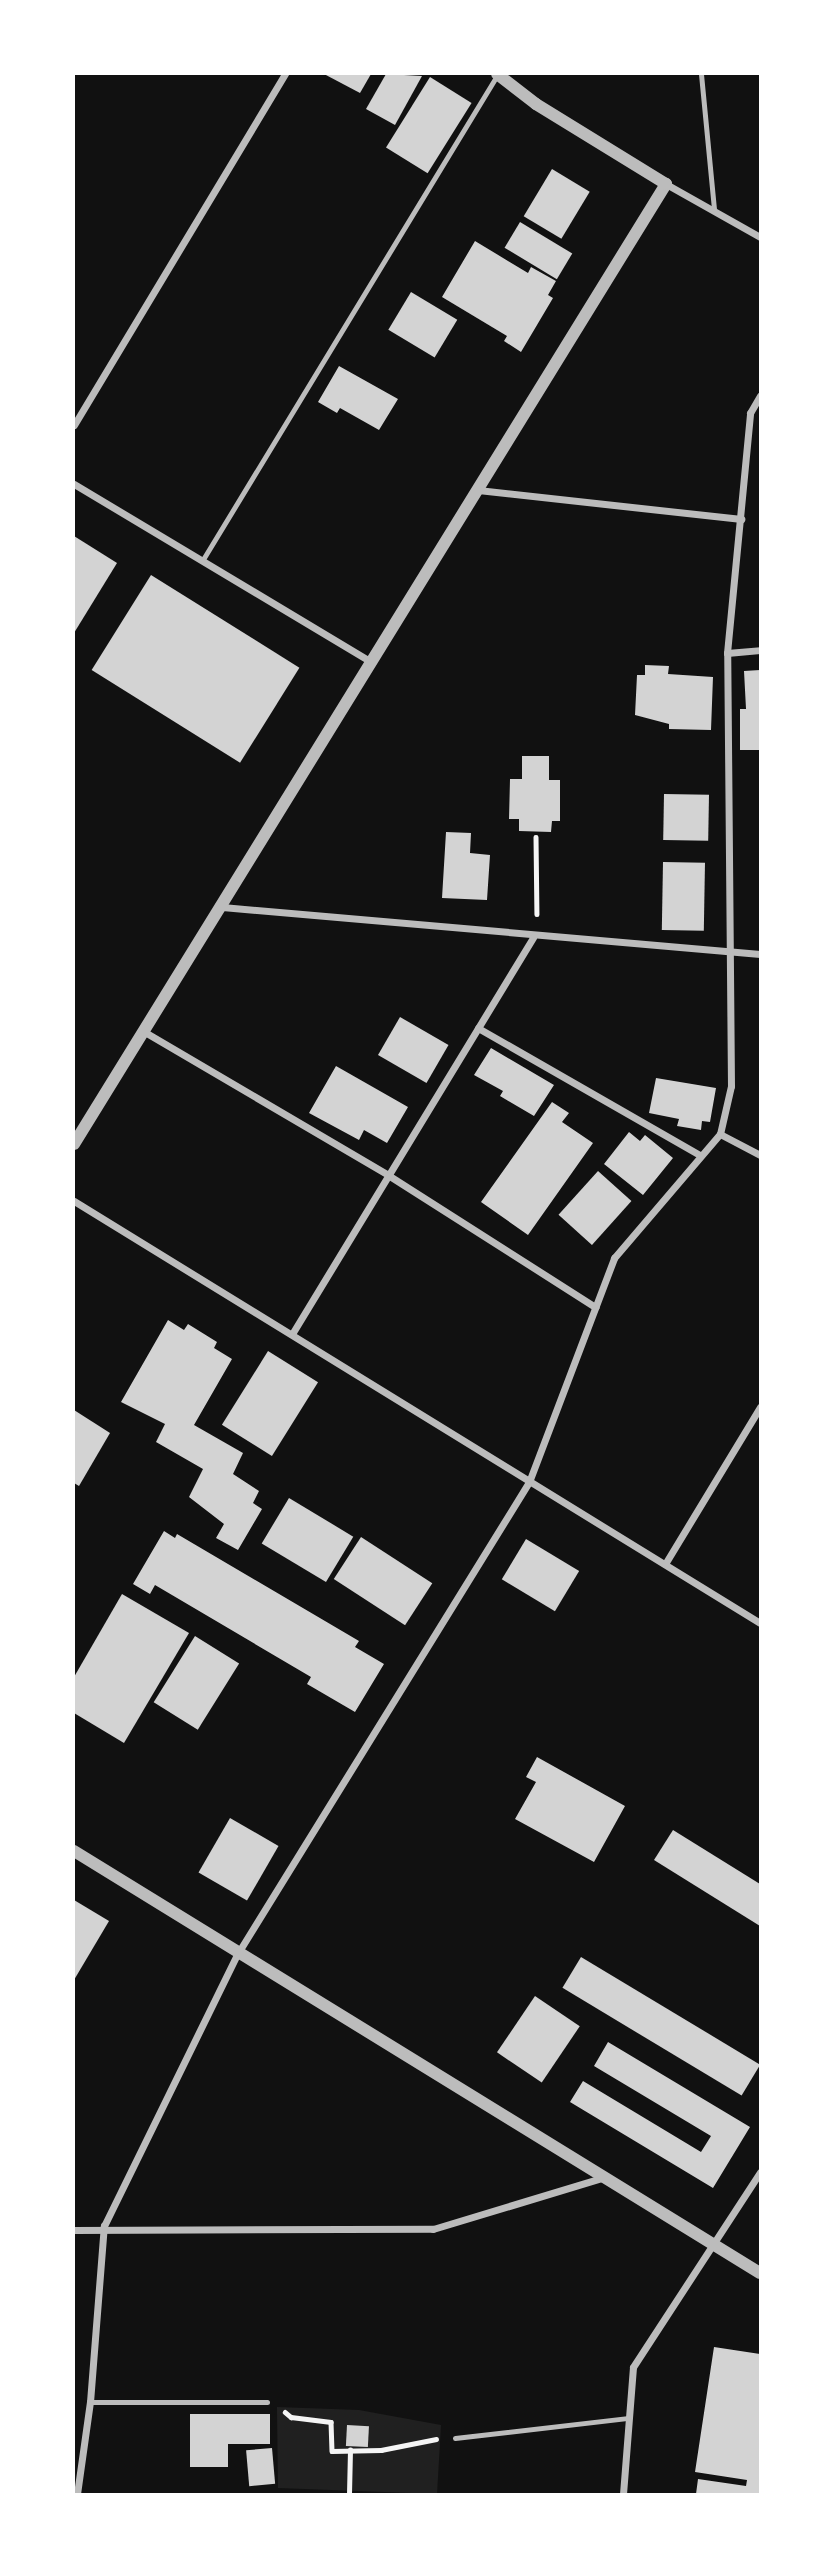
<!DOCTYPE html>
<style>
body{margin:0}
#map{position:relative;width:834px;height:2568px;overflow:hidden;background:#111;font-family:Commissioner,sans-serif}
div>[style]{position:absolute}
.green>*{inset:0;background:#202020}
.building>*{inset:0;background:#d3d3d3;transform-origin:0 0}
.path>*{height:4.5px;margin:-2.25px;padding:0 2.25px;transform-origin:2.25px;border-radius:2.25px;background:#f5f5f5}
.service>*{height:5px;margin:-2.5px;padding:0 2.5px;transform-origin:2.5px;border-radius:2.5px;background:#bcbcbc}
.minor>*{height:7px;margin:-3.5px;padding:0 3.5px;transform-origin:3.5px;border-radius:3.5px;background:#bcbcbc}
.tertiary>*{height:12px;margin:-6px;padding:0 6px;transform-origin:6px;border-radius:6px;background:#bcbcbc}
span{translate:-50% -50%;white-space:nowrap;text-align:center;line-height:1.15;-webkit-text-stroke:5px #fff;paint-order:stroke}
.frame{position:absolute;inset:0;border:75px solid #fff;pointer-events:none}
</style>
<div id="map">
<div class="green">
<i style="clip-path:polygon(277px 2407px,359px 2410px,441px 2425px,437px 2494px,278px 2488px)"></i>
</div>
<div class="building">
<i style="clip-path:polygon(324px 74px,371px 74px,360px 93px)"></i>
<i style="clip-path:polygon(386px 74px,422px 76px,395px 125px,366px 109px)"></i>
<i style="left:430px;top:77px;width:49px;height:83px;rotate:32deg"></i>
<i style="left:552px;top:169px;width:44px;height:55px;rotate:31deg"></i>
<i style="left:520px;top:222px;width:61px;height:30px;rotate:31deg"></i>
<i style="clip-path:polygon(475px 241px,528px 273px,531px 267px,556px 281px,548px 295px,553px 298px,521px 352px,504px 341px,507px 336px,442px 297px)"></i>
<i style="left:411px;top:292px;width:54px;height:44px;rotate:31deg"></i>
<i style="clip-path:polygon(339px 366px,398px 399px,379px 430px,340px 408px,337px 413px,318px 402px)"></i>
<i style="clip-path:polygon(74px 536px,117px 563px,74px 633px)"></i>
<i style="left:151px;top:575px;width:175px;height:112px;rotate:32deg"></i>
<i style="clip-path:polygon(645px 665px,669px 666px,668px 674px,713px 677px,711px 730px,669px 729px,669px 724px,635px 715px,637px 675px,645px 675px)"></i>
<i style="clip-path:polygon(760px 670px,760px 750px,740px 750px,740px 709px,746px 709px,744px 671px)"></i>
<i style="clip-path:polygon(522px 756px,549px 756px,549px 780px,560px 780px,560px 821px,552px 821px,551px 832px,519px 831px,519px 819px,509px 819px,510px 779px,522px 779px)"></i>
<i style="left:664px;top:794px;width:45px;height:46px;rotate:1deg"></i>
<i style="clip-path:polygon(446px 832px,471px 833px,470px 853px,490px 855px,487px 900px,442px 898px)"></i>
<i style="left:663px;top:862px;width:42px;height:68px;rotate:1deg"></i>
<i style="left:400px;top:1017px;width:56px;height:44px;rotate:30deg"></i>
<i style="clip-path:polygon(491px 1048px,554px 1085px,534px 1116px,500px 1096px,503px 1091px,474px 1075px)"></i>
<i style="clip-path:polygon(336px 1066px,408px 1107px,387px 1143px,364px 1130px,359px 1140px,309px 1113px)"></i>
<i style="clip-path:polygon(656px 1078px,716px 1088px,710px 1122px,702px 1121px,701px 1130px,677px 1126px,679px 1119px,649px 1113px)"></i>
<i style="clip-path:polygon(552px 1102px,569px 1113px,562px 1122px,593px 1143px,528px 1235px,481px 1202px)"></i>
<i style="clip-path:polygon(629px 1132px,640px 1141px,645px 1135px,673px 1158px,643px 1195px,604px 1164px)"></i>
<i style="left:598px;top:1171px;width:45px;height:59px;rotate:42deg"></i>
<i style="clip-path:polygon(168px 1320px,184px 1330px,188px 1324px,217px 1342px,214px 1348px,232px 1359px,194px 1425px,243px 1453px,233px 1474px,259px 1491px,253px 1503px,262px 1509px,238px 1550px,216px 1538px,224px 1524px,189px 1497px,203px 1469px,156px 1442px,165px 1424px,121px 1402px)"></i>
<i style="left:268px;top:1351px;width:59px;height:87px;rotate:32deg"></i>
<i style="clip-path:polygon(74px 1410px,110px 1433px,79px 1486px,74px 1483px)"></i>
<i style="left:289px;top:1498px;width:75px;height:53px;rotate:31deg"></i>
<i style="clip-path:polygon(164px 1531px,175px 1538px,177px 1534px,359px 1641px,355px 1647px,384px 1664px,355px 1712px,307px 1684px,311px 1677px,155px 1585px,150px 1594px,133px 1584px)"></i>
<i style="left:361px;top:1537px;width:85px;height:50px;rotate:33deg"></i>
<i style="left:526px;top:1539px;width:62px;height:47px;rotate:31deg"></i>
<i style="clip-path:polygon(122px 1594px,189px 1633px,124px 1743px,74px 1713px,74px 1677px)"></i>
<i style="left:195px;top:1636px;width:52px;height:78px;rotate:32deg"></i>
<i style="clip-path:polygon(537px 1757px,625px 1806px,594px 1862px,515px 1819px,536px 1782px,526px 1777px)"></i>
<i style="left:230px;top:1818px;width:56px;height:63px;rotate:30deg"></i>
<i style="clip-path:polygon(673px 1830px,760px 1884px,760px 1926px,654px 1860px)"></i>
<i style="clip-path:polygon(74px 1900px,109px 1921px,74px 1980px)"></i>
<i style="left:581px;top:1957px;width:209px;height:36px;rotate:31deg"></i>
<i style="left:535px;top:1996px;width:54px;height:68px;rotate:34deg"></i>
<i style="clip-path:polygon(608px 2042px,750px 2127px,713px 2188px,570px 2102px,583px 2081px,701px 2152px,711px 2136px,594px 2066px)"></i>
<i style="clip-path:polygon(714px 2347px,760px 2354px,760px 2494px,696px 2494px,698px 2479px,746px 2486px,747px 2480px,695px 2472px)"></i>
<i style="clip-path:polygon(190px 2414px,270px 2414px,270px 2444px,228px 2444px,228px 2467px,190px 2467px)"></i>
<i style="left:347px;top:2425px;width:22px;height:21px;rotate:3deg"></i>
<i style="left:272px;top:2448px;width:36px;height:26px;rotate:85deg"></i>
</div>
<div class="path">
<i style="left:536px;top:837px;width:77px;rotate:89.3deg"></i>
<i style="left:285px;top:2412px;width:8px;rotate:40deg"></i>
<i style="left:291px;top:2417px;width:40px;rotate:7.1deg"></i>
<i style="left:331px;top:2422px;width:29px;rotate:88deg"></i>
<i style="left:332px;top:2451px;width:49px;rotate:-1.2deg"></i>
<i style="left:381px;top:2450px;width:56px;rotate:-11.3deg"></i>
<i style="left:349px;top:2494px;width:44px;rotate:-88.7deg"></i>
</div>
<div class="service">
<i style="left:701px;top:74px;width:136px;rotate:84.5deg"></i>
<i style="left:202px;top:561px;width:566px;rotate:-58.72deg"></i>
<i style="left:90px;top:2402px;width:177px"></i>
<i style="left:455px;top:2438px;width:173px;rotate:-6.6deg"></i>
</div>
<div class="minor">
<i style="left:666px;top:184px;width:108px;rotate:29.4deg"></i>
<i style="left:74px;top:425px;width:410px;rotate:-59deg"></i>
<i style="left:74px;top:484px;width:347px;rotate:30.9deg"></i>
<i style="left:478px;top:490px;width:265px;rotate:6.3deg"></i>
<i style="left:727px;top:653px;width:33px;rotate:-5deg"></i>
<i style="left:222px;top:907px;width:540px;rotate:4.99deg"></i>
<i style="left:478px;top:1028px;width:256px;rotate:29.8deg"></i>
<i style="left:143px;top:1031px;width:284px;rotate:30.4deg"></i>
<i style="left:388px;top:1175px;width:246px;rotate:32.5deg"></i>
<i style="left:720px;top:1134px;width:45px;rotate:27.7deg"></i>
<i style="left:74px;top:1201px;width:805px;rotate:31.6deg"></i>
<i style="left:292px;top:1334px;width:464px;rotate:-58.7deg"></i>
<i style="left:665px;top:1564px;width:184px;rotate:-58.8deg"></i>
<i style="left:74px;top:2230px;width:359px;rotate:-0.2deg"></i>
<i style="left:433px;top:2229px;width:180px;rotate:-16.8deg"></i>
<i style="left:77px;top:2494px;width:93px;rotate:-82deg"></i>
<i style="left:90px;top:2402px;width:177px;rotate:-85.5deg"></i>
<i style="left:104px;top:2226px;width:304px;rotate:-63.9deg"></i>
<i style="left:238px;top:1953px;width:554px;rotate:-58.29deg"></i>
<i style="left:529px;top:1482px;width:240px;rotate:-69.2deg"></i>
<i style="left:614px;top:1258px;width:163px;rotate:-49.5deg"></i>
<i style="left:720px;top:1134px;width:49px;rotate:-77.1deg"></i>
<i style="left:731px;top:1086px;width:433px;rotate:-90.5deg"></i>
<i style="left:727px;top:653px;width:241px;rotate:-84.5deg"></i>
<i style="left:750px;top:413px;width:20px;rotate:-60deg"></i>
<i style="left:623px;top:2494px;width:127px;rotate:-85.5deg"></i>
<i style="left:633px;top:2367px;width:233px;rotate:-56.9deg"></i>
</div>
<div class="tertiary">
<i style="left:74px;top:1144px;width:1128px;rotate:-58.34deg"></i>
<i style="left:666px;top:184px;width:153px;rotate:-148.4deg"></i>
<i style="left:536px;top:104px;width:49px;rotate:-142.4deg"></i>
<i style="left:74px;top:1851px;width:805px;rotate:31.6deg"></i>
</div>
<div class="frame"></div>
</div>
